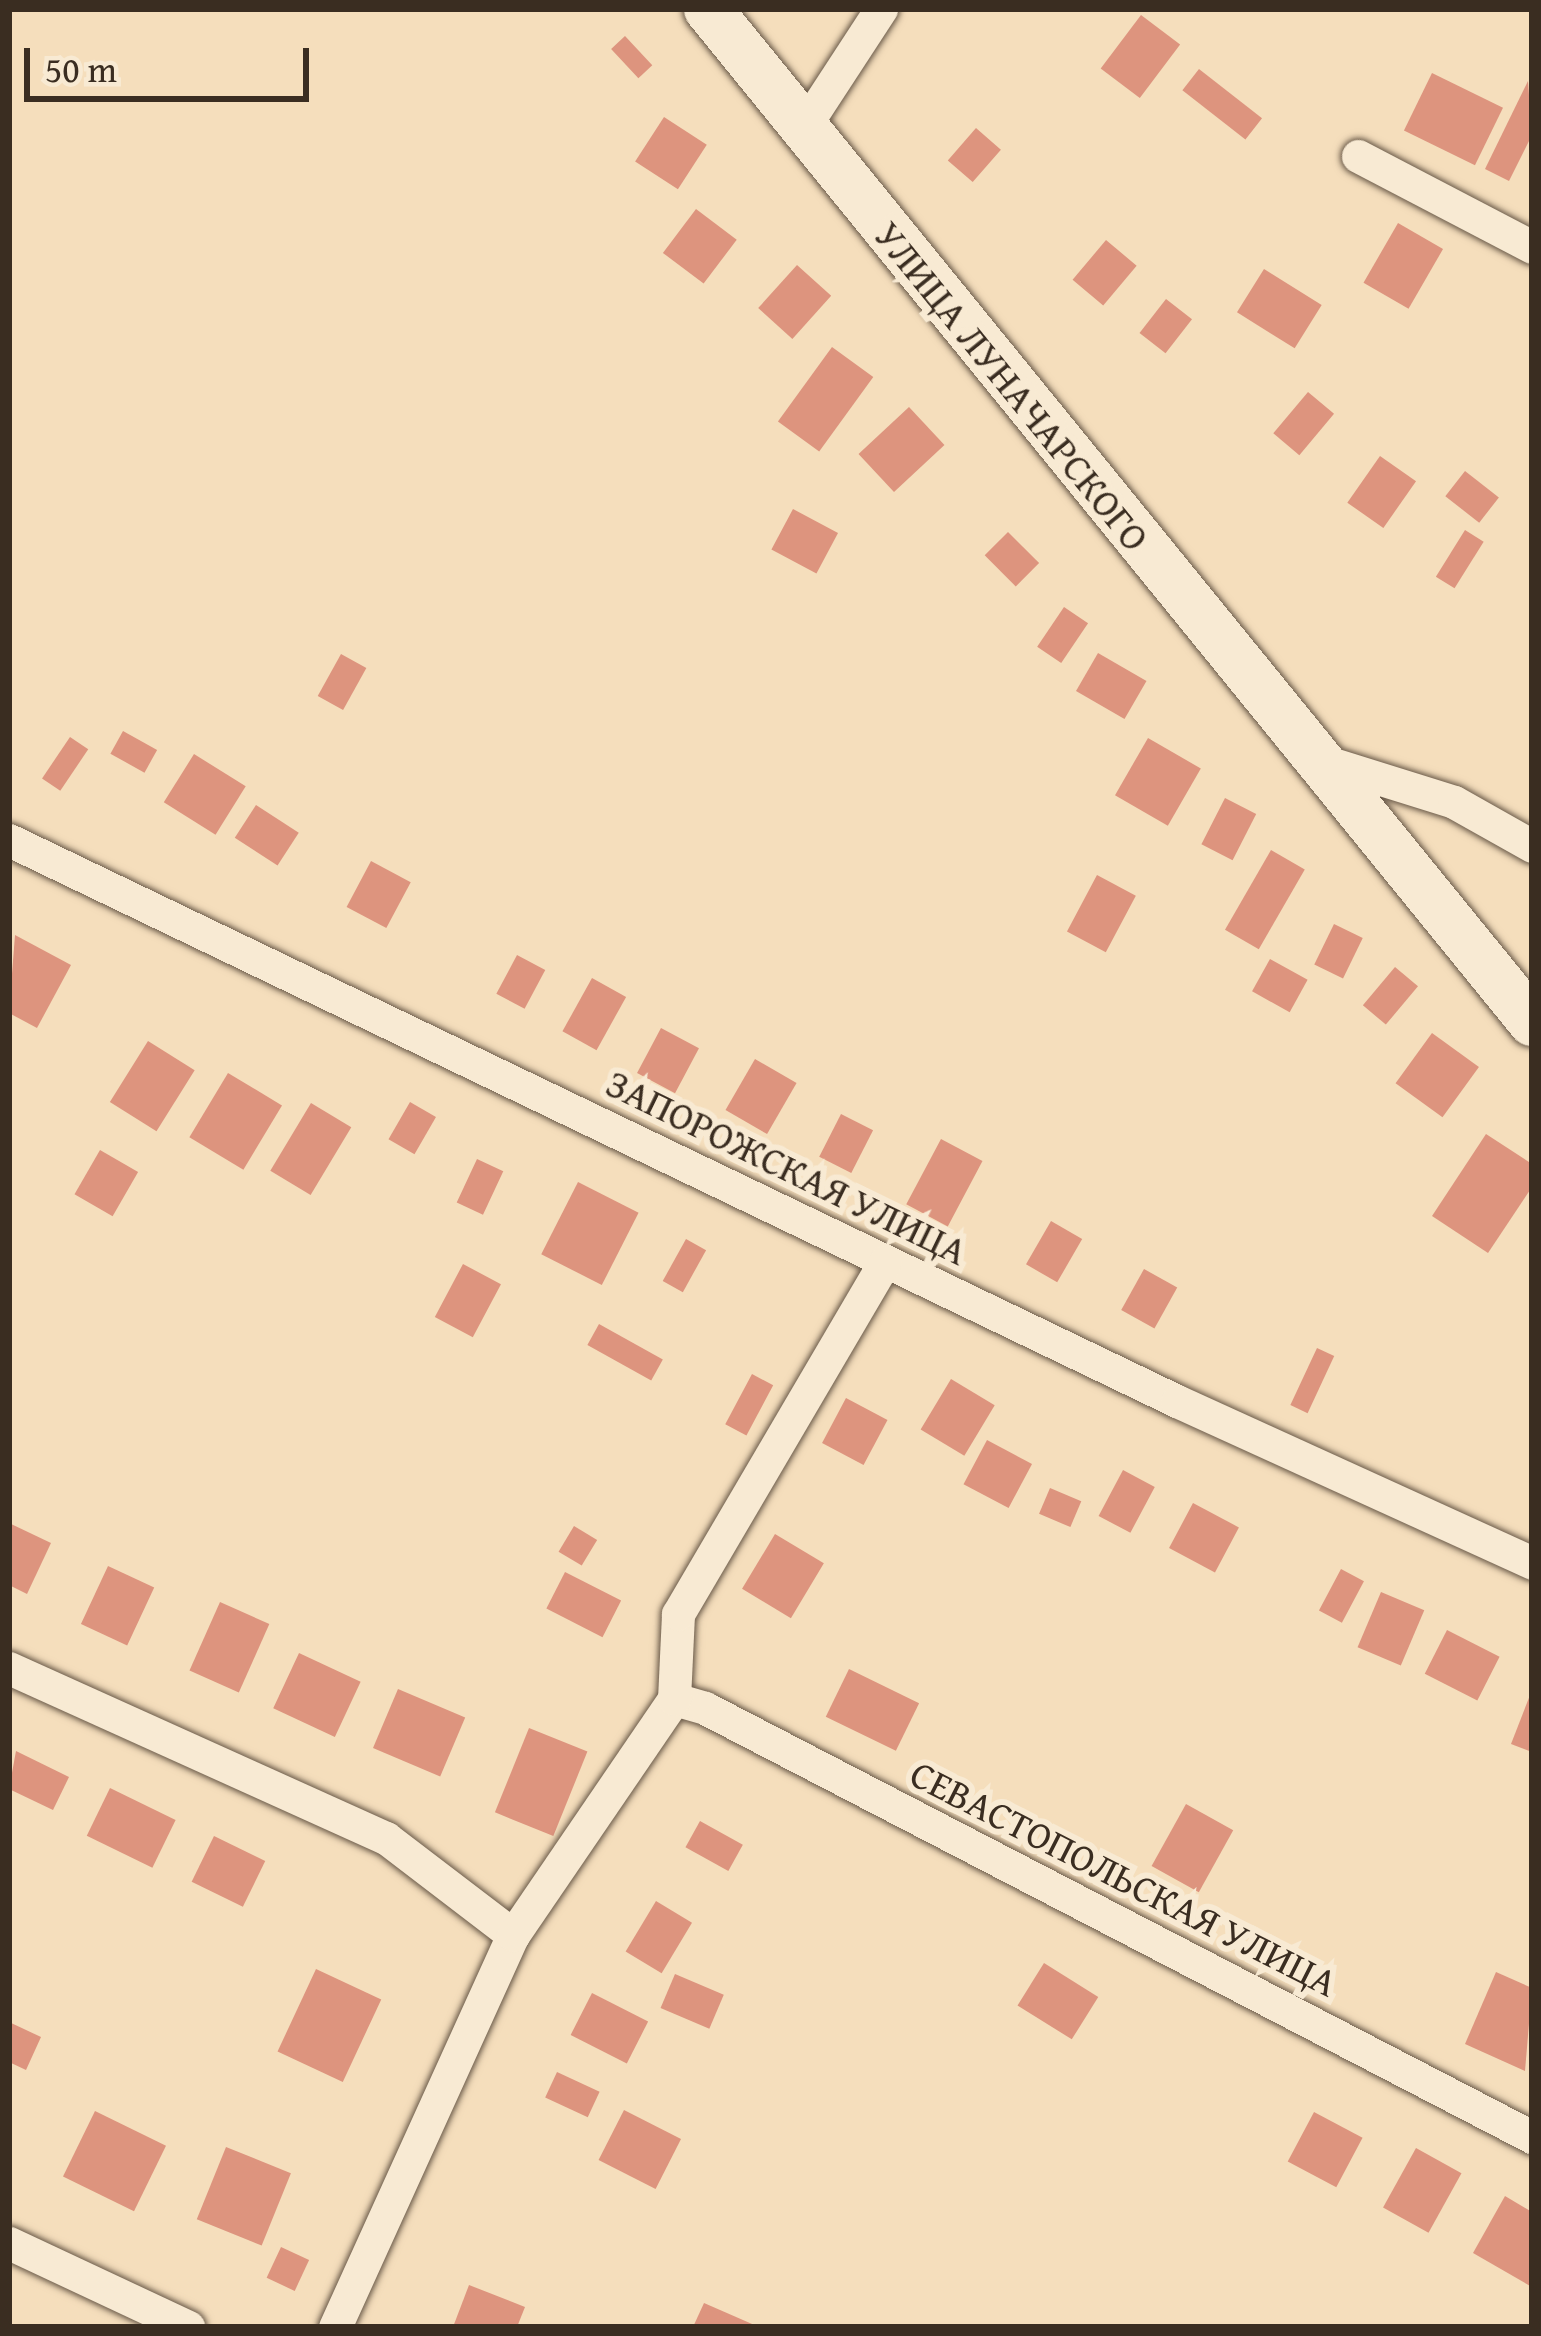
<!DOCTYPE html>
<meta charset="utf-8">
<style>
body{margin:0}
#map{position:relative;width:1541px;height:2336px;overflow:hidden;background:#f5debc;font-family:"Gentium Book Plus",serif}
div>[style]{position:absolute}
.building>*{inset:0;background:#dd947e;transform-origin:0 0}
.roads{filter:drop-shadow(0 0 3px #695948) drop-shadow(0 0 3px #695948)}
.minor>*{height:33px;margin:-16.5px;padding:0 16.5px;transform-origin:16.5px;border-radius:16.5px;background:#f8ead3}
.secondary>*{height:48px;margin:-24px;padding:0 24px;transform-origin:24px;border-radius:24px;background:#f8ead3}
span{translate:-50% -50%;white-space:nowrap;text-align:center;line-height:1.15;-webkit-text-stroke:12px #f8ead3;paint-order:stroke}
.street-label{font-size:39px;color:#3a2d21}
.frame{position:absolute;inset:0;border:12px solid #3a2d21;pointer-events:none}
.scale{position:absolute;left:24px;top:48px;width:285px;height:54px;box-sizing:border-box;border:6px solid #3a2d21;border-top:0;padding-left:15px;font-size:36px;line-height:42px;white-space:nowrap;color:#3a2d21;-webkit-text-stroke:9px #f8ead3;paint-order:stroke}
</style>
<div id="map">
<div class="building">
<i style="left:1141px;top:15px;width:49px;height:67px;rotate:37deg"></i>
<i style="left:625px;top:36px;width:40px;height:19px;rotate:47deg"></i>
<i style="left:1199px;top:69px;width:80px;height:27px;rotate:38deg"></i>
<i style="left:1432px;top:73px;width:79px;height:64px;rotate:26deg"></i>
<i style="clip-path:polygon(1528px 81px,1532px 135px,1509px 181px,1485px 169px)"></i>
<i style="left:664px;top:117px;width:51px;height:53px;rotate:33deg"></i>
<i style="left:976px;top:128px;width:33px;height:43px;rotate:41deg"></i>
<i style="left:696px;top:209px;width:51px;height:55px;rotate:37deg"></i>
<i style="left:1398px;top:223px;width:52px;height:69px;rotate:30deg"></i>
<i style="left:1106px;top:240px;width:40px;height:52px;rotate:40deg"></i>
<i style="left:797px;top:265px;width:46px;height:58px;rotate:42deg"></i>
<i style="left:1264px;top:269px;width:68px;height:51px;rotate:32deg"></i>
<i style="left:1166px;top:299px;width:33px;height:43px;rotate:38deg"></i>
<i style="left:832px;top:347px;width:51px;height:92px;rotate:36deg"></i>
<i style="left:1308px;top:392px;width:34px;height:54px;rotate:40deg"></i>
<i style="left:909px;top:407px;width:52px;height:69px;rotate:47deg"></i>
<i style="left:1380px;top:456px;width:44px;height:57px;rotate:35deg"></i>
<i style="left:1465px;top:471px;width:43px;height:32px;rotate:38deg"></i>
<i style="left:793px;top:509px;width:51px;height:46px;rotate:28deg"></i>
<i style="left:1465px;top:530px;width:22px;height:55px;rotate:32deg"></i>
<i style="left:1008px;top:532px;width:44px;height:33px;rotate:45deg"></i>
<i style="left:1064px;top:607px;width:29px;height:48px;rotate:34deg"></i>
<i style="left:1098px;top:653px;width:56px;height:44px;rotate:30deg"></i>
<i style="left:341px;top:654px;width:29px;height:48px;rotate:29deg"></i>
<i style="left:123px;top:731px;width:39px;height:26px;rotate:29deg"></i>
<i style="left:70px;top:737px;width:22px;height:50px;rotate:34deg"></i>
<i style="left:1148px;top:738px;width:61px;height:66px;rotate:30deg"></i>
<i style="left:194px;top:754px;width:61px;height:57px;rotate:32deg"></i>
<i style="left:1225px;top:798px;width:35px;height:52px;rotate:27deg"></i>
<i style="left:256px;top:805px;width:51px;height:39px;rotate:33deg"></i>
<i style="left:1271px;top:850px;width:39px;height:92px;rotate:30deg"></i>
<i style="left:371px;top:861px;width:45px;height:52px;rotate:28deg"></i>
<i style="left:1097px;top:875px;width:44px;height:64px;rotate:28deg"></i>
<i style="left:1334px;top:924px;width:32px;height:45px;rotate:26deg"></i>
<i style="clip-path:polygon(15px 935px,71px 965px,37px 1028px,9px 1013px)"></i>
<i style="left:517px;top:955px;width:32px;height:44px;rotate:28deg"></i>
<i style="left:1270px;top:959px;width:43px;height:37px;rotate:29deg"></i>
<i style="left:1395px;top:967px;width:30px;height:50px;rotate:40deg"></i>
<i style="left:592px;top:978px;width:39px;height:61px;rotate:29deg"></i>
<i style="left:661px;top:1028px;width:43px;height:51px;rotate:28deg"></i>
<i style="left:1432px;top:1033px;width:58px;height:62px;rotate:36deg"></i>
<i style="left:148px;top:1041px;width:55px;height:72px;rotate:32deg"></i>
<i style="left:755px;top:1059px;width:48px;height:59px;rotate:30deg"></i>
<i style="left:228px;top:1073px;width:63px;height:75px;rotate:31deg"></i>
<i style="left:410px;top:1102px;width:30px;height:43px;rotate:30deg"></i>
<i style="left:311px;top:1103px;width:47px;height:79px;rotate:31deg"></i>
<i style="left:841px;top:1114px;width:36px;height:48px;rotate:27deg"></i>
<i style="clip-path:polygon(1486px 1134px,1532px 1164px,1532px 1187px,1488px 1253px,1432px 1216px)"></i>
<i style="left:941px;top:1139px;width:47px;height:74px;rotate:28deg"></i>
<i style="left:100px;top:1150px;width:44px;height:51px;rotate:30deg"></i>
<i style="left:477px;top:1159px;width:29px;height:48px;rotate:25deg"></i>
<i style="left:578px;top:1182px;width:68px;height:81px;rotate:27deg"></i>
<i style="left:1051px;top:1221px;width:36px;height:50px;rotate:30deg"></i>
<i style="left:686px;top:1239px;width:23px;height:48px;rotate:29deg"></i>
<i style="left:463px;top:1264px;width:43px;height:60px;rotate:28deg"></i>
<i style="left:1144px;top:1269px;width:38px;height:47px;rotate:29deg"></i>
<i style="left:599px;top:1324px;width:73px;height:24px;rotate:29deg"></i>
<i style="left:1317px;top:1348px;width:19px;height:63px;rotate:25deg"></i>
<i style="left:752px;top:1374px;width:24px;height:57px;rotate:28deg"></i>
<i style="left:951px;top:1379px;width:51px;height:59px;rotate:31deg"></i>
<i style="left:846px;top:1398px;width:47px;height:51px;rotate:28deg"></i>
<i style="left:987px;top:1440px;width:51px;height:50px;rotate:28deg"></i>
<i style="left:1123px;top:1470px;width:36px;height:52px;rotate:28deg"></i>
<i style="left:1050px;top:1488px;width:34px;height:28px;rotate:23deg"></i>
<i style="left:1193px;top:1503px;width:52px;height:51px;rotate:28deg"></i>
<i style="clip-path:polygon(9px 1523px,51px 1543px,27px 1594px,9px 1585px)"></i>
<i style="left:574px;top:1526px;width:27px;height:30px;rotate:31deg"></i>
<i style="left:775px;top:1534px;width:57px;height:64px;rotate:31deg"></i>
<i style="left:108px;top:1566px;width:51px;height:64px;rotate:25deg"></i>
<i style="left:1341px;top:1569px;width:26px;height:47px;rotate:28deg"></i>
<i style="left:565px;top:1572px;width:63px;height:41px;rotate:27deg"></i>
<i style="left:1381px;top:1592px;width:47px;height:60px;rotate:23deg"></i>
<i style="left:220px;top:1602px;width:54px;height:75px;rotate:24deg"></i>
<i style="left:1447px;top:1630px;width:59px;height:49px;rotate:27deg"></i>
<i style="left:299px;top:1653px;width:68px;height:61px;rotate:25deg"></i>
<i style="left:849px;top:1669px;width:78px;height:53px;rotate:26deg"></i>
<i style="left:398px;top:1689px;width:73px;height:64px;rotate:23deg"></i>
<i style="clip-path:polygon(1532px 1690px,1532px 1752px,1511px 1744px)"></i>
<i style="left:529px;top:1728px;width:63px;height:91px;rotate:22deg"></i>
<i style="clip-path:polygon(16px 1751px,69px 1777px,53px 1810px,9px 1789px)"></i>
<i style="left:110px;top:1788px;width:73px;height:53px;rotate:26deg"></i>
<i style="left:1186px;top:1804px;width:54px;height:71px;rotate:29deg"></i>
<i style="left:700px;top:1821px;width:49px;height:30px;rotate:29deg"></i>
<i style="left:214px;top:1836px;width:57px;height:51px;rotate:26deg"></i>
<i style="left:656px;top:1901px;width:42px;height:59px;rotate:31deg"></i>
<i style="left:1044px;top:1963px;width:64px;height:50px;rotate:32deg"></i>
<i style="left:316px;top:1969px;width:72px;height:91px;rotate:25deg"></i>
<i style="clip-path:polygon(1496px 1972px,1532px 1988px,1525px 2071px,1465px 2044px)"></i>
<i style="left:675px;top:1974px;width:53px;height:37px;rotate:23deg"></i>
<i style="left:592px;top:1993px;width:63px;height:47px;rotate:27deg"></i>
<i style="clip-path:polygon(9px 2022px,41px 2037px,26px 2070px,9px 2062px)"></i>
<i style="left:557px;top:2072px;width:47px;height:28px;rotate:25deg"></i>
<i style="left:624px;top:2110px;width:64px;height:56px;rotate:27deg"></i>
<i style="left:95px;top:2111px;width:79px;height:73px;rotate:26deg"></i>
<i style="left:1314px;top:2112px;width:55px;height:56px;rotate:28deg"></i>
<i style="left:226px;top:2147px;width:70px;height:78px;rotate:22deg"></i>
<i style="left:1416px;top:2148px;width:52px;height:68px;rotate:29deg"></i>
<i style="clip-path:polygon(1505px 2196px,1532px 2212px,1532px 2287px,1473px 2253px)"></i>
<i style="left:281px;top:2247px;width:31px;height:34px;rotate:25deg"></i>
<i style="clip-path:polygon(469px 2285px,525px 2307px,517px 2327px,453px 2327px)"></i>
<i style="clip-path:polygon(704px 2303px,759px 2327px,693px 2327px)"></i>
</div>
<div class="roads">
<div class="minor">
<i style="left:802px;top:130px;width:145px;rotate:-56.9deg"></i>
<i style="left:1358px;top:156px;width:196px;rotate:27.6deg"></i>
<i style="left:1320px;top:760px;width:140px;rotate:17.4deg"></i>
<i style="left:1454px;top:802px;width:90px;rotate:29.4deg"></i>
<i style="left:9px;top:840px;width:1296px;rotate:25.66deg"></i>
<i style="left:1177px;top:1401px;width:390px;rotate:24.5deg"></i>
<i style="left:9px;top:1668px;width:414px;rotate:24.3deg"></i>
<i style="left:386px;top:1838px;width:160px;rotate:37.4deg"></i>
<i style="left:674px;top:1699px;width:32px;rotate:16deg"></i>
<i style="left:705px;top:1708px;width:932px;rotate:27.42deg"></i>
<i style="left:9px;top:2243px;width:198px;rotate:25.1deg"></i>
<i style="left:335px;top:2327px;width:431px;rotate:-65.6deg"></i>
<i style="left:513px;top:1935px;width:286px;rotate:-55.7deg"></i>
<i style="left:674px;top:1699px;width:85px;rotate:-87.3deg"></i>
<i style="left:678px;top:1614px;width:409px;rotate:-59.6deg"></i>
</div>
<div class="secondary">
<i style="left:708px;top:9px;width:1306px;rotate:50.87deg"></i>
</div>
</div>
<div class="street-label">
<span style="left:1012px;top:386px;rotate:51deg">УЛИЦА ЛУНАЧАРСКОГО</span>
<span style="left:787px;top:1167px;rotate:26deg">ЗАПОРОЖСКАЯ УЛИЦА</span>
<span style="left:1124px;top:1878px;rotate:27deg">СЕВАСТОПОЛЬСКАЯ УЛИЦА</span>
</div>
<div class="frame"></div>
<div class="scale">50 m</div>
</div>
